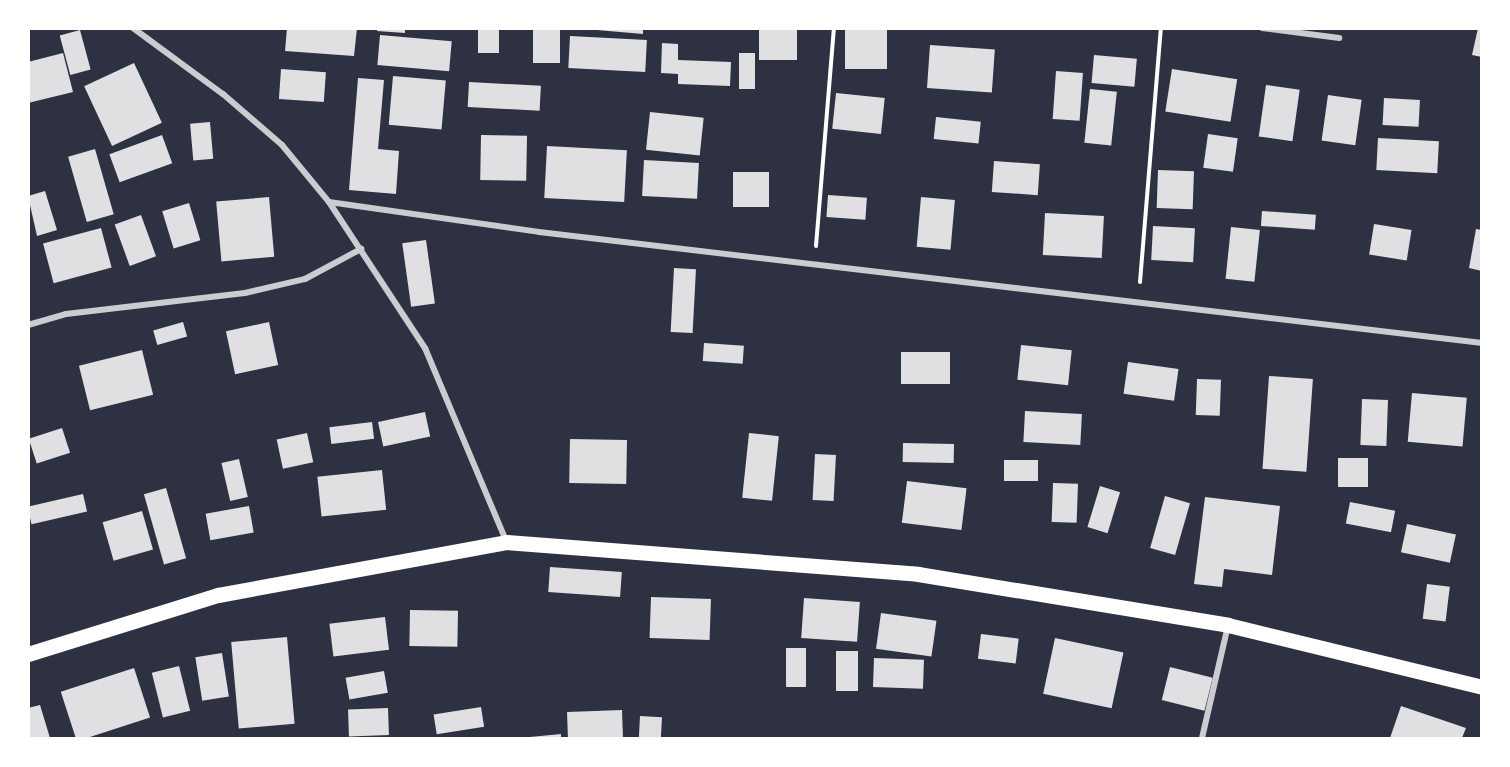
<!DOCTYPE html>
<style>
body{margin:0}
#map{position:relative;width:1510px;height:767px;overflow:hidden;background:#2d3142;font-family:"Asap Condensed",sans-serif}
div>[style]{position:absolute}
.building>*{inset:0;background:#e0e0e3;transform-origin:0 0}
.path>*{height:4px;margin:-2px;padding:0 2px;transform-origin:2px;border-radius:2px;background:#fff}
.minor>*{height:6px;margin:-3px;padding:0 3px;transform-origin:3px;border-radius:3px;background:#caccd0}
.primary>*{height:15px;margin:-7.5px;padding:0 7.5px;transform-origin:7.5px;border-radius:7.5px;background:#fff}
span{translate:-50% -50%;white-space:nowrap;text-align:center;line-height:1.15;-webkit-text-stroke:6px #fff;paint-order:stroke}
.frame{position:absolute;inset:0;border:30px solid #fff;pointer-events:none}
</style>
<div id="map">
<div class="building">
<i style="clip-path:polygon(287px 28px,357px 28px,354px 56px,285px 51px)"></i>
<i style="clip-path:polygon(377px 28px,405px 28px,405px 33px,377px 31px)"></i>
<i style="left:478px;top:28px;width:21px;height:25px"></i>
<i style="left:533px;top:28px;width:27px;height:35px"></i>
<i style="clip-path:polygon(574px 28px,643px 28px,643px 34px)"></i>
<i style="left:759px;top:28px;width:38px;height:32px"></i>
<i style="left:845px;top:28px;width:42px;height:41px"></i>
<i style="clip-path:polygon(1478px 28px,1482px 28px,1482px 57px,1472px 55px)"></i>
<i style="left:80px;top:30px;width:41px;height:21px;rotate:75deg"></i>
<i style="left:380px;top:35px;width:72px;height:30px;rotate:5deg"></i>
<i style="left:570px;top:36px;width:77px;height:32px;rotate:3deg"></i>
<i style="clip-path:polygon(662px 43px,678px 44px,678px 60px,731px 62px,730px 86px,678px 84px,678px 74px,661px 73px)"></i>
<i style="left:930px;top:45px;width:65px;height:43px;rotate:4deg"></i>
<i style="clip-path:polygon(63px 53px,73px 92px,28px 103px,28px 62px)"></i>
<i style="left:739px;top:53px;width:16px;height:36px"></i>
<i style="left:1094px;top:55px;width:43px;height:28px;rotate:5deg"></i>
<i style="left:134px;top:63px;width:66px;height:55px;rotate:65deg"></i>
<i style="left:281px;top:69px;width:45px;height:30px;rotate:4deg"></i>
<i style="left:1172px;top:69px;width:66px;height:43px;rotate:9deg"></i>
<i style="left:1056px;top:71px;width:27px;height:48px;rotate:4deg"></i>
<i style="left:393px;top:76px;width:53px;height:49px;rotate:5deg"></i>
<i style="clip-path:polygon(358px 78px,384px 80px,378px 149px,399px 151px,396px 194px,349px 190px)"></i>
<i style="left:469px;top:82px;width:72px;height:25px;rotate:3deg"></i>
<i style="left:1266px;top:85px;width:34px;height:52px;rotate:8deg"></i>
<i style="left:1090px;top:89px;width:27px;height:54px;rotate:6deg"></i>
<i style="left:836px;top:93px;width:49px;height:36px;rotate:6deg"></i>
<i style="left:1328px;top:95px;width:34px;height:46px;rotate:8deg"></i>
<i style="left:1384px;top:98px;width:36px;height:27px;rotate:3deg"></i>
<i style="left:650px;top:112px;width:54px;height:38px;rotate:6deg"></i>
<i style="left:936px;top:117px;width:45px;height:22px;rotate:6deg"></i>
<i style="left:210px;top:122px;width:37px;height:20px;rotate:85deg"></i>
<i style="left:1208px;top:134px;width:30px;height:34px;rotate:8deg"></i>
<i style="left:162px;top:135px;width:30px;height:56px;rotate:70deg"></i>
<i style="left:481px;top:135px;width:46px;height:45px;rotate:1deg"></i>
<i style="left:1378px;top:138px;width:61px;height:32px;rotate:3deg"></i>
<i style="left:547px;top:146px;width:80px;height:52px;rotate:3deg"></i>
<i style="left:95px;top:149px;width:68px;height:28px;rotate:74deg"></i>
<i style="left:644px;top:160px;width:55px;height:36px;rotate:3deg"></i>
<i style="left:994px;top:161px;width:46px;height:31px;rotate:4deg"></i>
<i style="left:1158px;top:170px;width:36px;height:38px;rotate:2deg"></i>
<i style="left:733px;top:172px;width:36px;height:35px"></i>
<i style="clip-path:polygon(45px 191px,57px 230px,37px 236px,28px 196px)"></i>
<i style="left:828px;top:195px;width:39px;height:22px;rotate:4deg"></i>
<i style="left:269px;top:197px;width:60px;height:53px;rotate:85deg"></i>
<i style="left:921px;top:197px;width:34px;height:50px;rotate:5deg"></i>
<i style="left:189px;top:203px;width:39px;height:28px;rotate:73deg"></i>
<i style="left:1262px;top:211px;width:54px;height:15px;rotate:4deg"></i>
<i style="left:1045px;top:213px;width:59px;height:42px;rotate:3deg"></i>
<i style="left:141px;top:215px;width:44px;height:28px;rotate:70deg"></i>
<i style="left:1374px;top:224px;width:38px;height:31px;rotate:9deg"></i>
<i style="left:1153px;top:226px;width:42px;height:34px;rotate:3deg"></i>
<i style="left:1231px;top:227px;width:29px;height:52px;rotate:6deg"></i>
<i style="left:101px;top:228px;width:41px;height:60px;rotate:75deg"></i>
<i style="clip-path:polygon(1476px 229px,1482px 230px,1482px 271px,1469px 268px)"></i>
<i style="left:426px;top:240px;width:64px;height:24px;rotate:82deg"></i>
<i style="left:674px;top:268px;width:22px;height:64px;rotate:3deg"></i>
<i style="left:183px;top:322px;width:15px;height:31px;rotate:74deg"></i>
<i style="left:269px;top:322px;width:44px;height:44px;rotate:78deg"></i>
<i style="left:704px;top:343px;width:40px;height:18px;rotate:4deg"></i>
<i style="left:1021px;top:345px;width:51px;height:35px;rotate:6deg"></i>
<i style="left:142px;top:350px;width:46px;height:65px;rotate:76deg"></i>
<i style="left:901px;top:352px;width:49px;height:32px"></i>
<i style="left:1128px;top:362px;width:51px;height:32px;rotate:8deg"></i>
<i style="left:1269px;top:376px;width:44px;height:93px;rotate:4deg"></i>
<i style="left:1197px;top:379px;width:24px;height:36px;rotate:2deg"></i>
<i style="left:1412px;top:393px;width:55px;height:49px;rotate:5deg"></i>
<i style="left:1362px;top:399px;width:26px;height:46px;rotate:2deg"></i>
<i style="left:1025px;top:411px;width:57px;height:31px;rotate:3deg"></i>
<i style="left:425px;top:412px;width:25px;height:48px;rotate:78deg"></i>
<i style="left:372px;top:422px;width:17px;height:43px;rotate:83deg"></i>
<i style="left:62px;top:428px;width:26px;height:35px;rotate:72deg"></i>
<i style="left:307px;top:433px;width:30px;height:31px;rotate:78deg"></i>
<i style="left:749px;top:433px;width:30px;height:65px;rotate:6deg"></i>
<i style="left:570px;top:439px;width:57px;height:44px;rotate:1deg"></i>
<i style="left:903px;top:443px;width:51px;height:19px;rotate:1deg"></i>
<i style="left:815px;top:454px;width:21px;height:46px;rotate:3deg"></i>
<i style="left:1338px;top:458px;width:30px;height:29px"></i>
<i style="left:239px;top:459px;width:39px;height:18px;rotate:77deg"></i>
<i style="left:1038px;top:460px;width:21px;height:34px;rotate:90deg"></i>
<i style="left:382px;top:470px;width:40px;height:65px;rotate:84deg"></i>
<i style="left:907px;top:481px;width:60px;height:42px;rotate:7deg"></i>
<i style="left:1053px;top:483px;width:25px;height:39px;rotate:2deg"></i>
<i style="left:1100px;top:486px;width:21px;height:43px;rotate:17deg"></i>
<i style="left:166px;top:488px;width:73px;height:23px;rotate:74deg"></i>
<i style="left:83px;top:494px;width:18px;height:57px;rotate:77deg"></i>
<i style="left:1165px;top:496px;width:26px;height:54px;rotate:16deg"></i>
<i style="clip-path:polygon(1205px 497px,1280px 506px,1272px 575px,1224px 569px,1222px 587px,1194px 584px)"></i>
<i style="left:1350px;top:502px;width:46px;height:22px;rotate:11deg"></i>
<i style="left:249px;top:506px;width:27px;height:44px;rotate:80deg"></i>
<i style="left:142px;top:511px;width:40px;height:41px;rotate:74deg"></i>
<i style="left:1407px;top:524px;width:50px;height:29px;rotate:12deg"></i>
<i style="left:550px;top:567px;width:72px;height:25px;rotate:4deg"></i>
<i style="left:1427px;top:584px;width:23px;height:35px;rotate:7deg"></i>
<i style="left:651px;top:597px;width:60px;height:41px;rotate:2deg"></i>
<i style="left:804px;top:598px;width:56px;height:40px;rotate:4deg"></i>
<i style="left:410px;top:610px;width:48px;height:36px;rotate:1deg"></i>
<i style="left:881px;top:613px;width:56px;height:36px;rotate:8deg"></i>
<i style="left:385px;top:617px;width:33px;height:56px;rotate:83deg"></i>
<i style="left:981px;top:634px;width:38px;height:25px;rotate:7deg"></i>
<i style="left:287px;top:637px;width:87px;height:56px;rotate:85deg"></i>
<i style="left:1055px;top:638px;width:70px;height:57px;rotate:12deg"></i>
<i style="left:786px;top:648px;width:20px;height:39px"></i>
<i style="left:836px;top:651px;width:22px;height:40px"></i>
<i style="left:222px;top:653px;width:44px;height:27px;rotate:81deg"></i>
<i style="left:874px;top:658px;width:50px;height:29px;rotate:2deg"></i>
<i style="left:179px;top:666px;width:46px;height:28px;rotate:76deg"></i>
<i style="left:1170px;top:667px;width:44px;height:34px;rotate:14deg"></i>
<i style="left:134px;top:668px;width:52px;height:77px;rotate:72deg"></i>
<i style="left:384px;top:671px;width:22px;height:39px;rotate:80deg"></i>
<i style="clip-path:polygon(40px 705px,50px 738px,28px 738px,28px 708px)"></i>
<i style="clip-path:polygon(1401px 706px,1466px 728px,1462px 738px,1390px 738px)"></i>
<i style="left:481px;top:707px;width:20px;height:48px;rotate:81deg"></i>
<i style="left:388px;top:708px;width:27px;height:40px;rotate:88deg"></i>
<i style="left:622px;top:710px;width:28px;height:55px;rotate:88deg"></i>
<i style="left:640px;top:716px;width:22px;height:22px;rotate:3deg"></i>
<i style="clip-path:polygon(561px 734px,561px 738px,530px 738px,530px 737px)"></i>
</div>
<div class="path">
<i style="left:816px;top:246px;width:219px;rotate:-85.3deg"></i>
<i style="left:1140px;top:282px;width:255px;rotate:-85.3deg"></i>
</div>
<div class="minor">
<i style="left:133px;top:28px;width:112px;rotate:36.3deg"></i>
<i style="left:223px;top:94px;width:78px;rotate:40.8deg"></i>
<i style="left:282px;top:145px;width:74px;rotate:50.5deg"></i>
<i style="left:329px;top:202px;width:175px;rotate:56.7deg"></i>
<i style="left:425px;top:348px;width:209px;rotate:67.2deg"></i>
<i style="left:1262px;top:28px;width:78px;rotate:7.4deg"></i>
<i style="left:329px;top:202px;width:212px;rotate:8.1deg"></i>
<i style="left:539px;top:232px;width:950px;rotate:6.71deg"></i>
<i style="left:28px;top:325px;width:40px;rotate:-16deg"></i>
<i style="left:66px;top:314px;width:180px;rotate:-6.7deg"></i>
<i style="left:245px;top:293px;width:62px;rotate:-13.1deg"></i>
<i style="left:305px;top:279px;width:64px;rotate:-28.2deg"></i>
<i style="left:1202px;top:738px;width:116px;rotate:-77deg"></i>
</div>
<div class="primary">
<i style="left:28px;top:654px;width:199px;rotate:-17.3deg"></i>
<i style="left:218px;top:595px;width:293px;rotate:-10.4deg"></i>
<i style="left:506px;top:542px;width:413px;rotate:4.4deg"></i>
<i style="left:918px;top:574px;width:314px;rotate:9.3deg"></i>
<i style="left:1228px;top:625px;width:261px;rotate:13.7deg"></i>
</div>
<div class="frame"></div>
</div>
